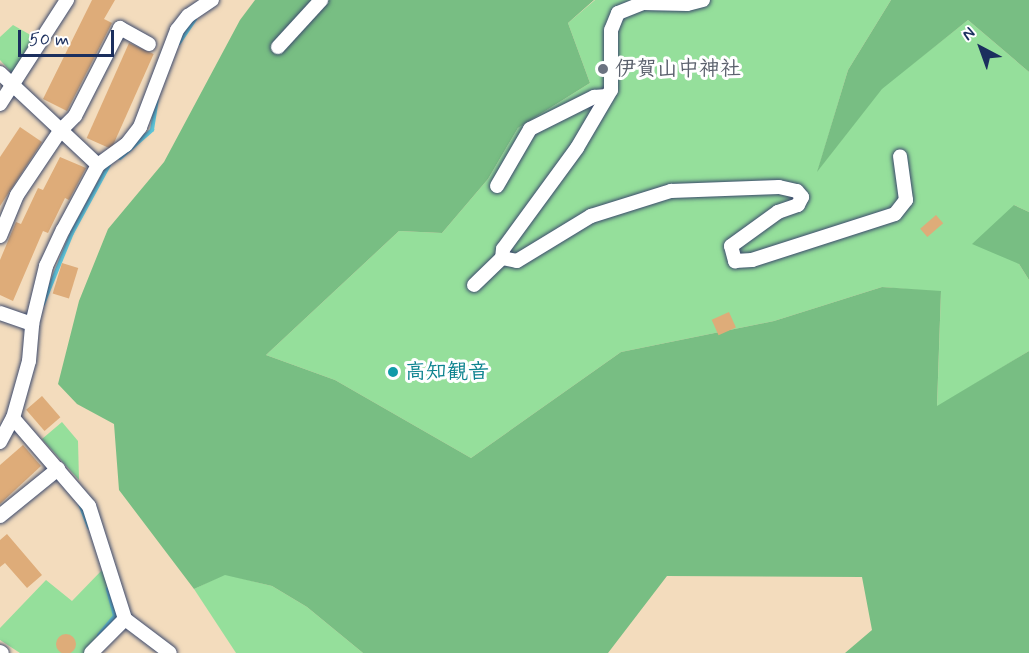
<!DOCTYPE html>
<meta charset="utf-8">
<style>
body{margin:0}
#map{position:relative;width:1029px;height:653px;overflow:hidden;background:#f3dcbd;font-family:Mynerve,"Klee One",sans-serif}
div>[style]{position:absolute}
.green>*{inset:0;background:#95df9b}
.forest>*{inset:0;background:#78be83}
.stream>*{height:4px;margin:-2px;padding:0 2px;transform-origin:2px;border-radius:2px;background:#5ec7da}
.building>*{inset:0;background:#deac79;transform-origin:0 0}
.round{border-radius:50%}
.roads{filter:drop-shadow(0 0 2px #3b496c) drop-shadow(0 0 2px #3b496c)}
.minor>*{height:14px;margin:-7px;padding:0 7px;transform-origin:7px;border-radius:7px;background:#fff}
.dots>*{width:16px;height:16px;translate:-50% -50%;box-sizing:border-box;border:3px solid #fff;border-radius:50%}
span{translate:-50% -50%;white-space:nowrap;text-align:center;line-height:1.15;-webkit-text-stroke:6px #fff;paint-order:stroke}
.worship-label{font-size:21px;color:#5b616d;font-weight:700}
.left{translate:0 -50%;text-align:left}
.culture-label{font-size:21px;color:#0d838f;font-weight:700}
.north{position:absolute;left:951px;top:18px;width:60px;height:60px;-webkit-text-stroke:4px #fff;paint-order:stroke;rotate:319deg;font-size:16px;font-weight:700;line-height:24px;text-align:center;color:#1b2f5e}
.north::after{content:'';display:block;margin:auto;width:21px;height:27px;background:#1b2f5e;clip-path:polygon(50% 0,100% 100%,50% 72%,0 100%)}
.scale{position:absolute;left:18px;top:30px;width:96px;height:27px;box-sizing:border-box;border:3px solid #1b2f5e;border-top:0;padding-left:8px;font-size:18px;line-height:21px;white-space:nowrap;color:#1b2f5e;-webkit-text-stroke:4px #fff;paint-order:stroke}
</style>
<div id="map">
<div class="green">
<i style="clip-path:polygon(595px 0,891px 0,848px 70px,818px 170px,882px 88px,968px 20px,1029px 72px,1029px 212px,1014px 205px,1019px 264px,1029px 280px,1029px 351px,937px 407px,941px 292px,882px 287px,774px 321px,621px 352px,471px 458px,335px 380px,266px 355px,399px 231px,442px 233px,488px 179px,518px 128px,590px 83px,568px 23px)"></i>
<i style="clip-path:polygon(13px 25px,34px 37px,12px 73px,0 60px,0 37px)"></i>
<i style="clip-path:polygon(62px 422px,78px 441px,79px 480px,42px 439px)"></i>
<i style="clip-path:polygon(103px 569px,116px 620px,86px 653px,20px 653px,0 640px,0 628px,46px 580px,72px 601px)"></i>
<i style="clip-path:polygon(225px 574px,272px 586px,307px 607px,363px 653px,236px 653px,194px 589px)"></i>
</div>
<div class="forest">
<i style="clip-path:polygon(255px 0,594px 0,568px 23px,590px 83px,518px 128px,488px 179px,442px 233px,399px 231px,266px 355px,335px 380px,471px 458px,621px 352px,774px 321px,882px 287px,941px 291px,937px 406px,1029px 351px,1029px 653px,845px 653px,872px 630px,862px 577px,667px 576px,608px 653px,363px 653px,307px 607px,272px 586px,225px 575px,194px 589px,119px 490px,114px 424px,77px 404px,58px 384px,79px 301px,108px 229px,164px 162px,240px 20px)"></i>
<i style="clip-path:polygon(891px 0,1029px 0,1029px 72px,968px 20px,882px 89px,817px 172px,848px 70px)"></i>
<i style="clip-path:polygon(1014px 205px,1029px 212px,1029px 280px,1019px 264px,972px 244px)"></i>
</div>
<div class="stream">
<i style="left:179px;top:43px;width:29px;rotate:-56deg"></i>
<i style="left:120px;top:158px;width:43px;rotate:-41.2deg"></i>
<i style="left:152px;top:130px;width:30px;rotate:-81deg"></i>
<i style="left:43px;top:304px;width:77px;rotate:-67.8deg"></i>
<i style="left:72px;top:233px;width:77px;rotate:-61.4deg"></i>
<i style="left:80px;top:504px;width:25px;rotate:69deg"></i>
<i style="left:99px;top:635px;width:25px;rotate:-50deg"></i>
<i style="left:115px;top:616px;width:28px;rotate:-105deg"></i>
</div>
<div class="building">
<i style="clip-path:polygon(92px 0,115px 0,104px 19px,112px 23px,67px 111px,43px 99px)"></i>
<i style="left:129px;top:43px;width:27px;height:104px;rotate:24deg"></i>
<i style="clip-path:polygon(20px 127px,42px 142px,0 206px,0 157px)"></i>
<i style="clip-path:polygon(60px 157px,86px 168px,69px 200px,65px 198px,48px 233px,43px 231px,13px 301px,0 295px,0 260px,16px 222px,21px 224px,38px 188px,43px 190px)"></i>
<i style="left:936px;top:215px;width:11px;height:21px;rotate:49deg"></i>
<i style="left:62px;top:263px;width:17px;height:32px;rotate:17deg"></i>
<i style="left:729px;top:312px;width:17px;height:19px;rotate:66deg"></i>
<i style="left:42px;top:396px;width:28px;height:21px;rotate:49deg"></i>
<i style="clip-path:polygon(23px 445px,41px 466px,0 504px,0 465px)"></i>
<i style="clip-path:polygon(7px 534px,42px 575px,27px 588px,5px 563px,0 567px,0 540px)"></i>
<i class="round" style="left:56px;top:634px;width:20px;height:20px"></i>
</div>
<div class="roads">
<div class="minor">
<i style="left:703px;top:0;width:16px;rotate:166deg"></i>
<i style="left:687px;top:4px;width:44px;rotate:-178.7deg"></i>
<i style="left:643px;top:3px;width:27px;rotate:158deg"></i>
<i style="left:618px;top:13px;width:18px;rotate:112deg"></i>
<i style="left:611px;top:30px;width:60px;rotate:90deg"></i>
<i style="left:611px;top:90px;width:67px;rotate:120.4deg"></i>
<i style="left:577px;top:148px;width:125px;rotate:126.2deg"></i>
<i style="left:503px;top:249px;width:9px;rotate:96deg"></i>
<i style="left:502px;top:258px;width:15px;rotate:11deg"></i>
<i style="left:517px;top:261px;width:87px;rotate:-31.3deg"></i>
<i style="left:591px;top:216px;width:84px;rotate:-17.4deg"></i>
<i style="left:671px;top:191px;width:108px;rotate:-2.1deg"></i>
<i style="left:779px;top:187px;width:18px;rotate:13deg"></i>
<i style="left:797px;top:191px;width:8px;rotate:50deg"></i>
<i style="left:802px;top:197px;width:9px;rotate:117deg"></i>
<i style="left:798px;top:205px;width:21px;rotate:161deg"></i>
<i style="left:778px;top:212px;width:58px;rotate:144.1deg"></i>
<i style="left:731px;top:246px;width:16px;rotate:75deg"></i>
<i style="left:735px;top:261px;width:17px;rotate:-3deg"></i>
<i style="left:752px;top:260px;width:150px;rotate:-17.8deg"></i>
<i style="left:895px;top:214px;width:18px;rotate:-52deg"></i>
<i style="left:906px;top:200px;width:44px;rotate:-97.8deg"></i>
<i style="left:278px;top:47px;width:64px;rotate:-47.5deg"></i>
<i style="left:0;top:73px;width:134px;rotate:43.2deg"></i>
<i style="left:0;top:104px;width:124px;rotate:-57.2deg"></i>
<i style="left:497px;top:186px;width:66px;rotate:-59.9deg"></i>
<i style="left:530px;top:129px;width:72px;rotate:-26.6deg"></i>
<i style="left:594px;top:97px;width:13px;rotate:-4deg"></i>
<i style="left:0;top:236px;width:44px;rotate:-67.5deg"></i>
<i style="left:17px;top:195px;width:77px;rotate:-56.1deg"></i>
<i style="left:60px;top:131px;width:21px;rotate:-45deg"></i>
<i style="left:75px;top:116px;width:99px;rotate:-62.9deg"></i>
<i style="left:120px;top:28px;width:33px;rotate:29deg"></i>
<i style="left:474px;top:285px;width:39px;rotate:-44deg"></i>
<i style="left:0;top:313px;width:34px;rotate:19deg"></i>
<i style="left:13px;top:418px;width:116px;rotate:49.2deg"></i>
<i style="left:89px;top:506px;width:119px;rotate:72.3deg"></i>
<i style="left:125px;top:619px;width:56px;rotate:37.1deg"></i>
<i style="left:0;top:442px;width:27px;rotate:-62deg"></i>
<i style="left:13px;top:418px;width:59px;rotate:-74.3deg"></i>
<i style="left:29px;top:361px;width:37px;rotate:-85deg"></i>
<i style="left:32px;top:324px;width:60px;rotate:-76.4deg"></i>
<i style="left:46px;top:266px;width:40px;rotate:-65deg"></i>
<i style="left:63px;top:230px;width:74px;rotate:-61.7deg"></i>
<i style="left:98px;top:165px;width:34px;rotate:-36deg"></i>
<i style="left:126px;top:145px;width:23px;rotate:-52deg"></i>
<i style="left:140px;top:127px;width:104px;rotate:-69.1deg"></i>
<i style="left:177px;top:30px;width:18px;rotate:-52deg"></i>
<i style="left:188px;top:16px;width:29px;rotate:-34deg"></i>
<i style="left:0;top:516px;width:75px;rotate:-39deg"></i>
<i style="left:0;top:652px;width:2px;rotate:27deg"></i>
<i style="left:91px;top:653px;width:48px;rotate:-45deg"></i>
</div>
</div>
<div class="dots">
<i style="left:603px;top:69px;background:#6b7280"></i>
<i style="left:393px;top:372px;background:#0f9aa8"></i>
</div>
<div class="worship-label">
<span class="left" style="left:615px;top:69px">伊賀山中神社</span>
</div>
<div class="culture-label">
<span class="left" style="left:405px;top:372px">高知観音</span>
</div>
<div class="north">N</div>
<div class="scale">50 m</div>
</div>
